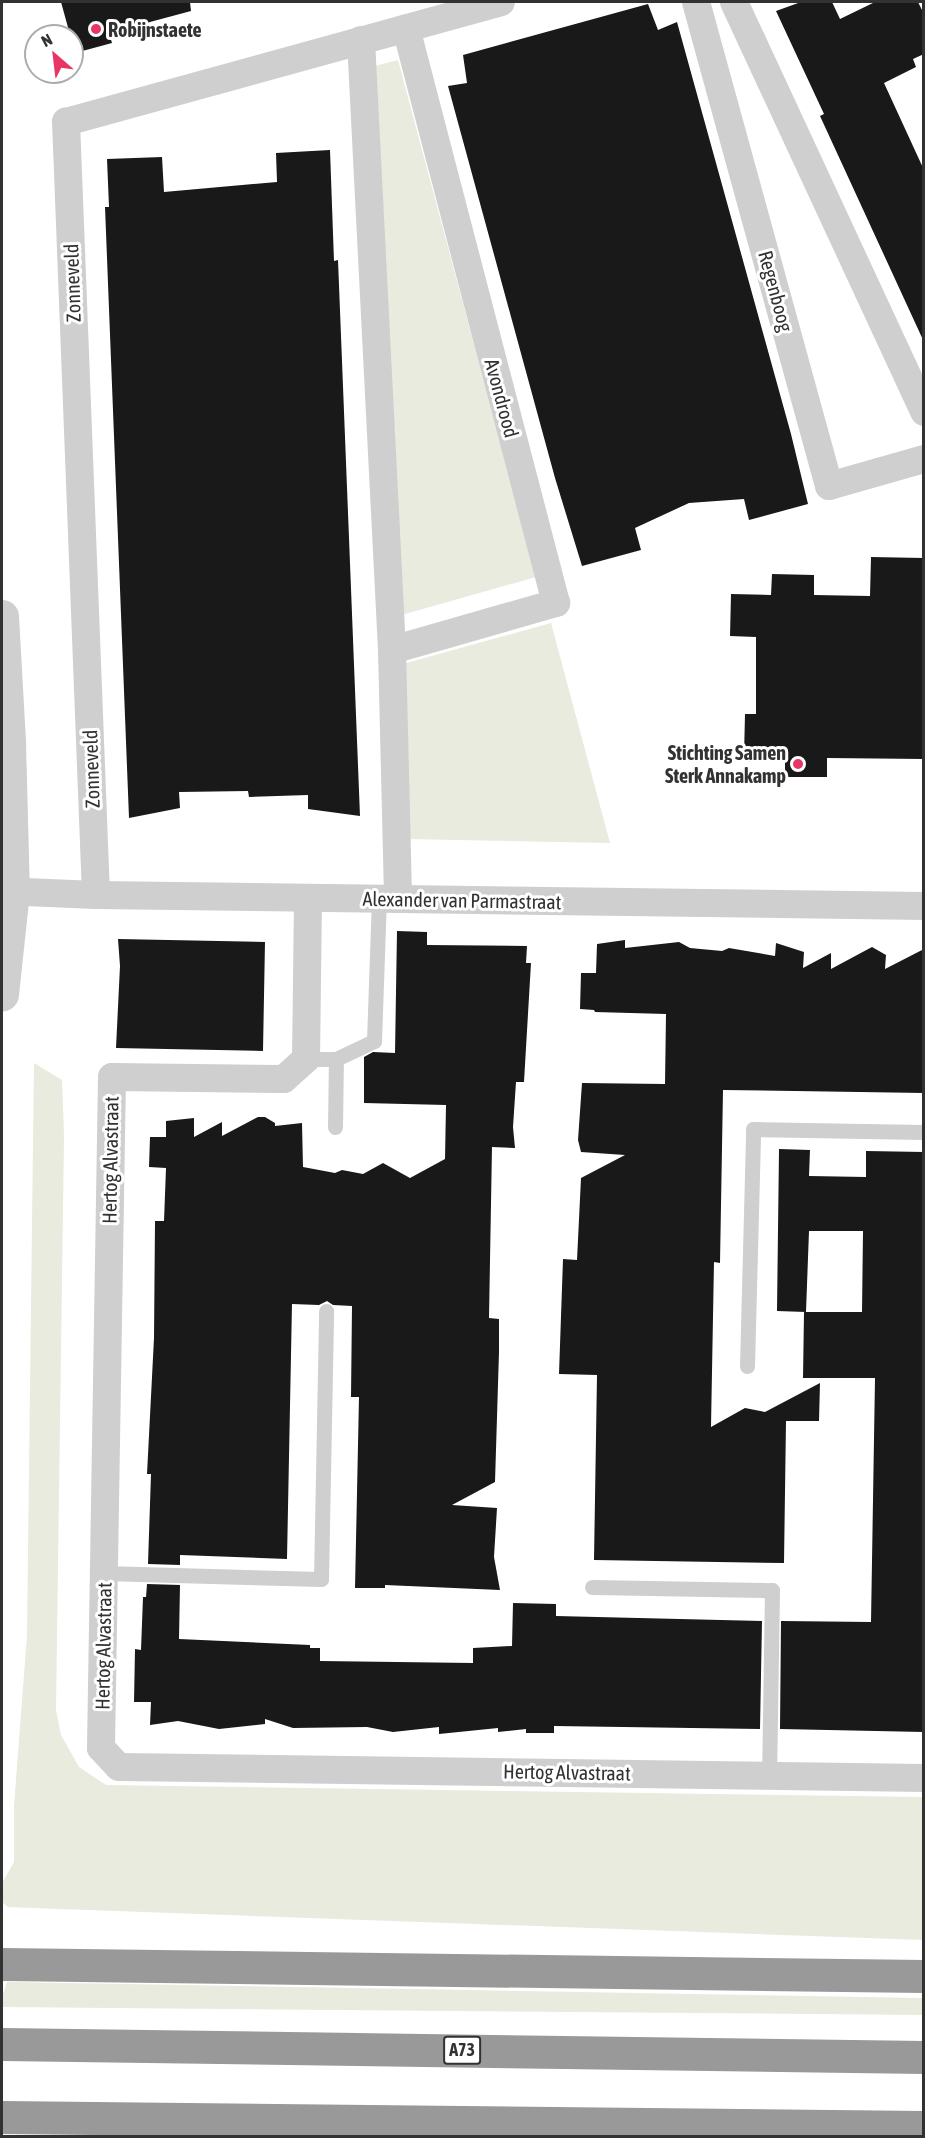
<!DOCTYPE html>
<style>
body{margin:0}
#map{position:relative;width:925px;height:2138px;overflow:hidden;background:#fff;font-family:"Asap Condensed",sans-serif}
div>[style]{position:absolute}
.green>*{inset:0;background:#e8ebdd}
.building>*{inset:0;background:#191919}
.service>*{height:15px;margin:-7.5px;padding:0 7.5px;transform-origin:7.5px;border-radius:7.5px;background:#cfcfcf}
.minor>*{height:28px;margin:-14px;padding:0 14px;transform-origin:14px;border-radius:14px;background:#cfcfcf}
.tertiary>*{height:33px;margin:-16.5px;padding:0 16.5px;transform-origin:16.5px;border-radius:16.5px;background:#cfcfcf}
.motorway>*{height:33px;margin:-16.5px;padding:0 16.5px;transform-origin:16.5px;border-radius:16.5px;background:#999}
.dots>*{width:16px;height:16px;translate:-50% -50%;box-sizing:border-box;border:3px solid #fff;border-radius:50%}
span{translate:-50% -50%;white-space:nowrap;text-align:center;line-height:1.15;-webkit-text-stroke:6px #fff;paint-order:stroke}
.shield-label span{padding:2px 4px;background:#fff;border:2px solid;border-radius:4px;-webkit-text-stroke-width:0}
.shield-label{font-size:18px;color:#323232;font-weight:700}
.poi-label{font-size:20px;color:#323232;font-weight:700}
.left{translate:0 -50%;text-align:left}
.right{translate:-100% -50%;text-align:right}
.street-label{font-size:20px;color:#323232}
.frame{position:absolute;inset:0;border:3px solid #323232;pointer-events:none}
.north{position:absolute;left:24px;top:24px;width:60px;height:60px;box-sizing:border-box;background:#fff;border:2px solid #adadad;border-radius:50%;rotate:332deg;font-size:16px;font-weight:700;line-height:24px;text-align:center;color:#323232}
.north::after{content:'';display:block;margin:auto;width:21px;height:27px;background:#e73665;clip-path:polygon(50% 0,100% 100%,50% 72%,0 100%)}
</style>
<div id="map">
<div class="green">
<i style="clip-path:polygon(398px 60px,536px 577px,398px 616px,375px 66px)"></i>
<i style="clip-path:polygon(551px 623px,610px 843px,406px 839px,399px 665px)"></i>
<i style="clip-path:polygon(34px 1063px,62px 1080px,64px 1136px,56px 1710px,61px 1735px,79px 1767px,106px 1785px,923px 1797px,923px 1940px,60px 1909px,8px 1907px,2px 1902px,2px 1883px,14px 1862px,14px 1806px,27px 1635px)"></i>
<i style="clip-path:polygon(7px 1982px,923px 1998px,924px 2015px,2px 2007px,2px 1997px)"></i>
</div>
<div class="building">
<i style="clip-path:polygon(61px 2px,190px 2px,191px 11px,109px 33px,112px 43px,75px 53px)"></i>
<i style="clip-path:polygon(801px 2px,832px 2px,840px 19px,875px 2px,918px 2px,924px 14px,924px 54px,913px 59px,916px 67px,884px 83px,924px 170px,924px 342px,820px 116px,824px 114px,776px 11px)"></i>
<i style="clip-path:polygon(648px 4px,658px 30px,677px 22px,791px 434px,808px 504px,749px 520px,744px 499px,689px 503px,635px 528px,641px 550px,582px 566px,555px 478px,448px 86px,467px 83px,463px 55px)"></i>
<i style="clip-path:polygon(330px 150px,334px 261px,338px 260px,360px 816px,308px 809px,308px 795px,249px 797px,248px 791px,179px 792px,180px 808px,129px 818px,105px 207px,109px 207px,107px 159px,162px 157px,164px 192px,277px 182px,276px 153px)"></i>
<i style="clip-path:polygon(871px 557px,924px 558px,924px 759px,827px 758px,827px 777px,785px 777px,785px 757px,744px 756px,745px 714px,756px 714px,756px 637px,730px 636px,731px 594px,771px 595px,772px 574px,814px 575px,814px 595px,870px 596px)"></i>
<i style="clip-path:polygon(397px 931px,427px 932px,427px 945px,527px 946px,526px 963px,531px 963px,524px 1082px,516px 1082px,513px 1127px,515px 1148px,492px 1147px,489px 1318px,499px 1319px,499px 1352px,495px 1482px,452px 1505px,497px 1508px,494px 1557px,500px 1590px,385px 1585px,385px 1588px,355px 1588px,359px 1397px,351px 1397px,352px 1306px,333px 1305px,327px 1301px,319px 1305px,292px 1304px,287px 1559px,180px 1555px,180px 1565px,148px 1564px,151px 1474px,147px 1474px,154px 1338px,155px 1221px,164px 1221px,166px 1168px,149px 1167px,150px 1137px,166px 1137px,166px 1121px,194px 1118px,194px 1137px,222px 1122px,222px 1136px,258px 1117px,265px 1117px,275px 1123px,275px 1126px,302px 1123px,303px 1167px,335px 1173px,342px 1170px,363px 1174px,383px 1163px,410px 1178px,445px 1159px,446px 1105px,364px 1103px,364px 1057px,373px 1052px,395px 1053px)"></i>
<i style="clip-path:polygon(118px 939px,265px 942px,263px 1051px,116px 1048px,120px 966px)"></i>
<i style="clip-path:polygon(625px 940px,625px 948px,679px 942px,690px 948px,722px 951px,729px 948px,775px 956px,776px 943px,804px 952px,803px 968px,831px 953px,831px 969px,872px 947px,886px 955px,885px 969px,924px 949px,924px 1093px,723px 1090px,720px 1263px,714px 1262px,711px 1427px,745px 1408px,765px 1412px,820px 1383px,819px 1421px,786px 1421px,784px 1563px,594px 1560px,597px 1375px,559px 1374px,563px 1259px,577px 1260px,581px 1178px,625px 1155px,581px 1152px,578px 1140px,582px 1083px,665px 1084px,666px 1014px,595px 1012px,594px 1010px,580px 1009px,581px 973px,596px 973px,597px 944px)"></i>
<i style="clip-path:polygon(779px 1149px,810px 1150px,809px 1176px,866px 1177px,866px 1151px,924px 1152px,924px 1732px,780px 1729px,781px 1621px,871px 1622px,875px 1378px,803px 1378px,804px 1312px,862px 1312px,863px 1231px,809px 1231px,806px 1312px,777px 1311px)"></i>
<i style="clip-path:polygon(147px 1584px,180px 1585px,179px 1639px,310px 1645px,310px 1648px,320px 1648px,320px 1661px,473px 1663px,473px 1648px,512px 1646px,513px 1603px,556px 1604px,556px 1616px,762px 1621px,760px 1729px,554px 1726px,554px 1733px,526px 1733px,526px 1729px,498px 1732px,498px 1728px,439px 1734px,439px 1727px,393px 1732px,367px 1727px,293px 1728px,265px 1719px,265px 1724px,219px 1729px,178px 1721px,150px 1725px,151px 1702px,134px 1702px,135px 1649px,141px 1650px,143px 1597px,146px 1597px)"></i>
</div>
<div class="service">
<i style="left:306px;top:1059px;width:30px"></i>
<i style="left:336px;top:1059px;width:42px;rotate:-25.3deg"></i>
<i style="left:374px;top:1041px;width:143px;rotate:-88deg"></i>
<i style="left:335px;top:1127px;width:68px;rotate:-89.2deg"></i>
<i style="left:747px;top:1366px;width:237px;rotate:-88.5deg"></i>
<i style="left:753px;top:1129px;width:171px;rotate:1deg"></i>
<i style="left:104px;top:1573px;width:217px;rotate:1.6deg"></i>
<i style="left:321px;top:1579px;width:268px;rotate:-88.9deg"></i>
<i style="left:592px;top:1587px;width:180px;rotate:1deg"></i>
<i style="left:772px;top:1590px;width:186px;rotate:90.9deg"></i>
</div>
<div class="minor">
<i style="left:696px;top:2px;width:502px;rotate:74.63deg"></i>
<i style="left:829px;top:486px;width:99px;rotate:-15.9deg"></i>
<i style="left:734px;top:2px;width:452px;rotate:65.1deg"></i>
<i style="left:361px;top:40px;width:611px;rotate:87.09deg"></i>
<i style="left:392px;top:650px;width:249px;rotate:88.6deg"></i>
<i style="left:392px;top:650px;width:171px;rotate:-16deg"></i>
<i style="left:556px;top:603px;width:594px;rotate:-104.62deg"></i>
<i style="left:2px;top:891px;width:94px;rotate:2.4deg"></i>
<i style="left:96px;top:895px;width:828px;rotate:0.76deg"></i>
<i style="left:96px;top:895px;width:774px;rotate:-92.22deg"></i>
<i style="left:66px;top:122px;width:451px;rotate:-15.4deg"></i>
<i style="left:308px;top:898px;width:161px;rotate:90.7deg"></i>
<i style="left:306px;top:1059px;width:30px;rotate:138deg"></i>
<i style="left:284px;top:1079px;width:172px;rotate:-179.3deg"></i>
<i style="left:112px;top:1077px;width:671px;rotate:90.94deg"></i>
<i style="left:101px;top:1748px;width:26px;rotate:47deg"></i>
<i style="left:119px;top:1767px;width:805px;rotate:0.78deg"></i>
</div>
<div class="tertiary">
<i style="left:2px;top:616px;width:126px;rotate:86.8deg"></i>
<i style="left:9px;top:742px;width:149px;rotate:88.5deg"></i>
<i style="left:13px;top:891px;width:104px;rotate:96.1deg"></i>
</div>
<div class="motorway">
<i style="left:2px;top:1964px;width:922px;rotate:0.75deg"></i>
<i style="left:2px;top:2044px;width:922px;rotate:0.81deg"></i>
<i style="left:2px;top:2117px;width:922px;rotate:0.62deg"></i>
</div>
<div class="dots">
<i style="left:96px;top:29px;background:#e73665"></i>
<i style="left:798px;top:764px;background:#e73665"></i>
</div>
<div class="shield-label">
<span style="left:462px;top:2050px">A73</span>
</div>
<div class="poi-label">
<span class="left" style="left:108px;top:29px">Robijnstaete</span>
<span class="right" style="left:786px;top:764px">Stichting Samen<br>Sterk Annakamp</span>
</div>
<div class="street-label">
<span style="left:72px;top:283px;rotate:-92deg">Zonneveld</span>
<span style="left:776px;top:291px;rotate:75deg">Regenboog</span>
<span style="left:502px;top:398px;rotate:75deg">Avondrood</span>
<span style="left:91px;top:769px;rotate:-92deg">Zonneveld</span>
<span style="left:462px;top:900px;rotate:1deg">Alexander van Parmastraat</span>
<span style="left:110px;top:1160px;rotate:-89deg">Hertog Alvastraat</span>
<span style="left:103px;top:1646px;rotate:-89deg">Hertog Alvastraat</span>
<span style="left:567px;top:1772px;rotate:1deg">Hertog Alvastraat</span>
</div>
<div class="frame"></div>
<div class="north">N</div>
</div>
